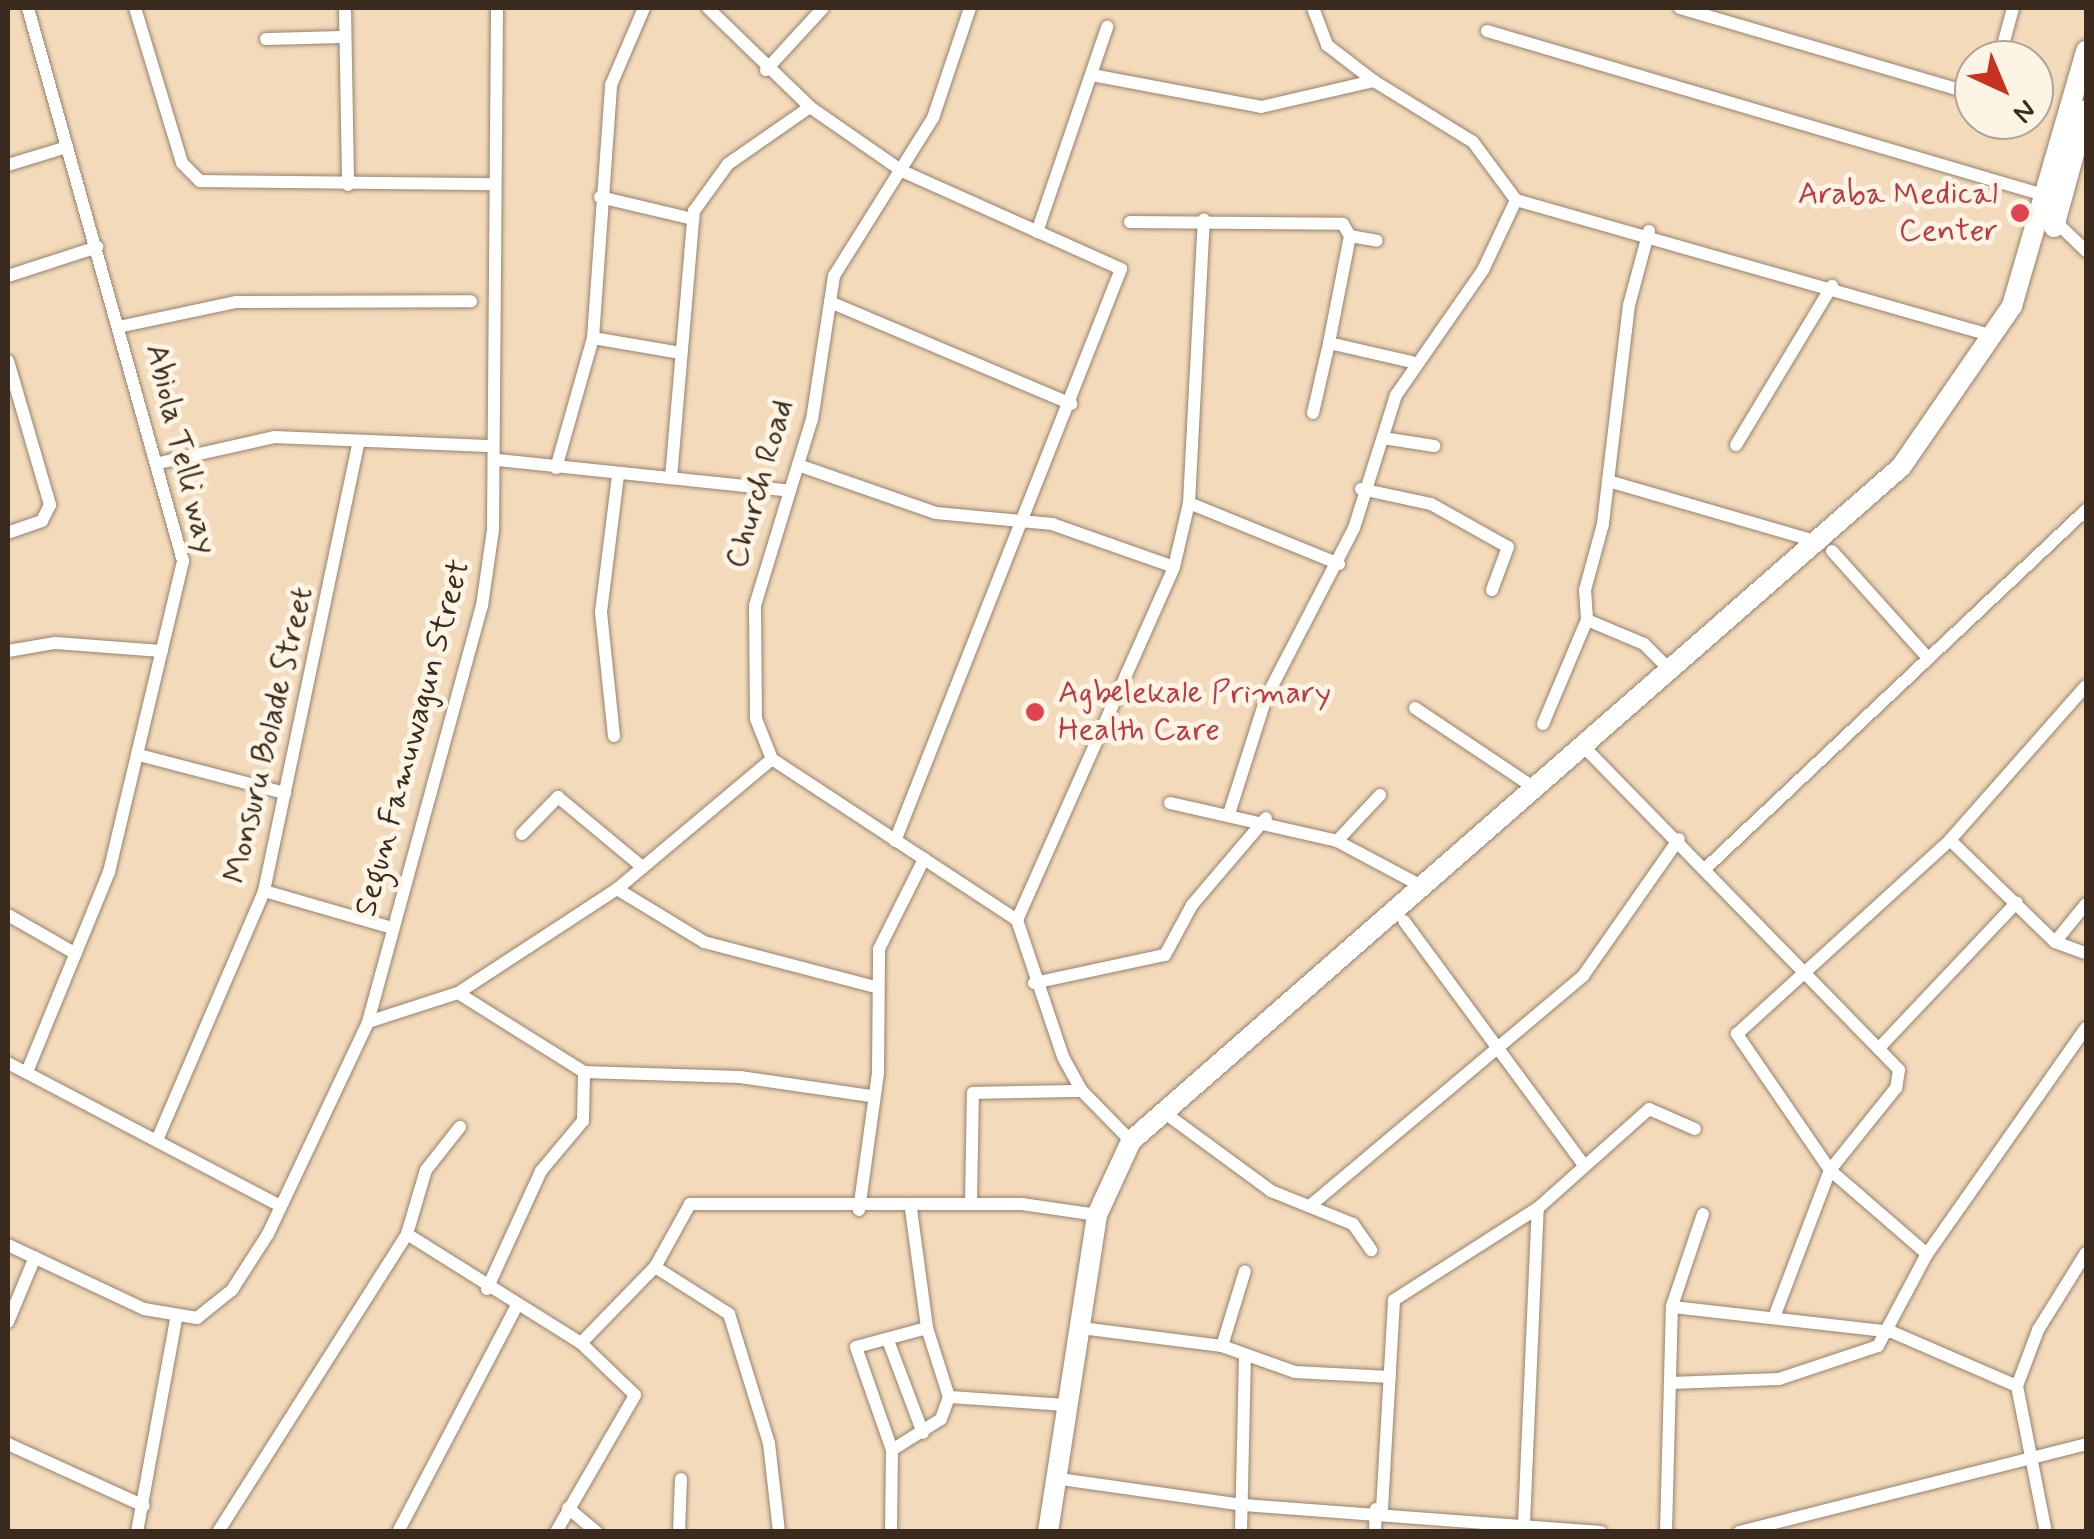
<!DOCTYPE html>
<style>
body{margin:0}
#map{position:relative;width:2094px;height:1539px;overflow:hidden;background:#f3dabb;font-family:Mynerve,sans-serif}
div>[style]{position:absolute}
.roads{filter:drop-shadow(0 0 2px #97826c) drop-shadow(0 0 2px #97826c)}
.minor>*{height:12px;margin:-6px;padding:0 6px;transform-origin:6px;border-radius:6px;background:#fff}
.primary>*{height:20px;margin:-10px;padding:0 10px;transform-origin:10px;border-radius:10px;background:#fff}
.dots>*{width:28px;height:28px;translate:-50% -50%;box-sizing:border-box;border:5px solid #fcf5e5;border-radius:50%}
span{translate:-50% -50%;white-space:nowrap;text-align:center;line-height:1.15;-webkit-text-stroke:10px #fcf5e5;paint-order:stroke}
.health-label{font-size:32px;color:#be3a42}
.right{translate:-100% -50%;text-align:right}
.left{translate:0 -50%;text-align:left}
.street-label{font-size:32px;color:#3b2a1e}
.frame{position:absolute;inset:0;border:10px solid #3b2a1e;pointer-events:none}
.north{position:absolute;left:1954px;top:40px;width:100px;height:100px;box-sizing:border-box;background:#fcf5e5;border:2px solid #afa495;border-radius:50%;rotate:136deg;font-size:28px;font-weight:700;line-height:40px;text-align:center;color:#3b2a1e}
.north::after{content:'';display:block;margin:auto;width:35px;height:45px;background:#c8321e;clip-path:polygon(50% 0,100% 100%,50% 72%,0 100%)}
</style>
<div id="map">
<div class="roads">
<div class="minor">
<i style="left:135px;top:8px;width:162px;rotate:73.1deg"></i>
<i style="left:182px;top:163px;width:25px;rotate:45deg"></i>
<i style="left:200px;top:181px;width:293px;rotate:0.6deg"></i>
<i style="left:345px;top:8px;width:177px;rotate:89deg"></i>
<i style="left:708px;top:8px;width:142px;rotate:44.1deg"></i>
<i style="left:810px;top:107px;width:112px;rotate:34.8deg"></i>
<i style="left:902px;top:171px;width:240px;rotate:24.1deg"></i>
<i style="left:1121px;top:269px;width:615px;rotate:111.56deg"></i>
<i style="left:970px;top:8px;width:116px;rotate:108.6deg"></i>
<i style="left:933px;top:118px;width:186px;rotate:122.1deg"></i>
<i style="left:834px;top:276px;width:145px;rotate:98.7deg"></i>
<i style="left:812px;top:419px;width:195px;rotate:107deg"></i>
<i style="left:755px;top:606px;width:113px;rotate:89.5deg"></i>
<i style="left:756px;top:719px;width:43px;rotate:68.2deg"></i>
<i style="left:772px;top:759px;width:293px;rotate:33.3deg"></i>
<i style="left:1017px;top:920px;width:145px;rotate:71.4deg"></i>
<i style="left:1063px;top:1057px;width:39px;rotate:61deg"></i>
<i style="left:1082px;top:1091px;width:70px;rotate:45.6deg"></i>
<i style="left:1313px;top:8px;width:40px;rotate:69deg"></i>
<i style="left:1327px;top:45px;width:59px;rotate:37.5deg"></i>
<i style="left:1680px;top:8px;width:306px;rotate:16.3deg"></i>
<i style="left:1487px;top:31px;width:584px;rotate:16.42deg"></i>
<i style="left:266px;top:39px;width:78px;rotate:-1.5deg"></i>
<i style="left:1999px;top:60px;width:54px;rotate:-74.9deg"></i>
<i style="left:766px;top:70px;width:84px;rotate:-47.4deg"></i>
<i style="left:1092px;top:75px;width:172px;rotate:10.7deg"></i>
<i style="left:1261px;top:107px;width:116px;rotate:-13deg"></i>
<i style="left:1374px;top:81px;width:116px;rotate:31.6deg"></i>
<i style="left:1473px;top:142px;width:72px;rotate:53.4deg"></i>
<i style="left:1516px;top:200px;width:77px;rotate:115.2deg"></i>
<i style="left:1483px;top:270px;width:152px;rotate:124.8deg"></i>
<i style="left:1396px;top:395px;width:139px;rotate:107.5deg"></i>
<i style="left:1354px;top:528px;width:191px;rotate:117.4deg"></i>
<i style="left:1266px;top:698px;width:122px;rotate:107.7deg"></i>
<i style="left:8px;top:165px;width:62px;rotate:-17deg"></i>
<i style="left:600px;top:197px;width:96px;rotate:13.3deg"></i>
<i style="left:1516px;top:200px;width:497px;rotate:15.9deg"></i>
<i style="left:1130px;top:222px;width:213px;rotate:0.5deg"></i>
<i style="left:1343px;top:224px;width:14px;rotate:60deg"></i>
<i style="left:1350px;top:236px;width:109px;rotate:101.1deg"></i>
<i style="left:1329px;top:343px;width:85px;rotate:12.9deg"></i>
<i style="left:2056px;top:222px;width:42px;rotate:44deg"></i>
<i style="left:1649px;top:231px;width:77px;rotate:105.1deg"></i>
<i style="left:1629px;top:305px;width:221px;rotate:96.8deg"></i>
<i style="left:1603px;top:524px;width:68px;rotate:105.3deg"></i>
<i style="left:1585px;top:590px;width:30px;rotate:86deg"></i>
<i style="left:1587px;top:620px;width:62px;rotate:22.8deg"></i>
<i style="left:1644px;top:644px;width:40px;rotate:45deg"></i>
<i style="left:1037px;top:232px;width:217px;rotate:-71.1deg"></i>
<i style="left:1350px;top:236px;width:27px;rotate:10deg"></i>
<i style="left:8px;top:276px;width:94px;rotate:-18deg"></i>
<i style="left:830px;top:302px;width:262px;rotate:22.9deg"></i>
<i style="left:123px;top:326px;width:116px;rotate:-12deg"></i>
<i style="left:236px;top:302px;width:235px;rotate:-0.2deg"></i>
<i style="left:593px;top:338px;width:89px;rotate:9.7deg"></i>
<i style="left:8px;top:361px;width:150px;rotate:73.7deg"></i>
<i style="left:50px;top:505px;width:18px;rotate:117deg"></i>
<i style="left:42px;top:521px;width:36px;rotate:161deg"></i>
<i style="left:1313px;top:413px;width:72px;rotate:-77.1deg"></i>
<i style="left:1383px;top:438px;width:52px;rotate:8.9deg"></i>
<i style="left:1736px;top:445px;width:186px;rotate:-58.9deg"></i>
<i style="left:498px;top:460px;width:289px;rotate:6deg"></i>
<i style="left:159px;top:463px;width:118px;rotate:-12.7deg"></i>
<i style="left:274px;top:437px;width:214px;rotate:2.4deg"></i>
<i style="left:798px;top:465px;width:146px;rotate:19.2deg"></i>
<i style="left:936px;top:513px;width:117px;rotate:5.4deg"></i>
<i style="left:1052px;top:524px;width:129px;rotate:19.4deg"></i>
<i style="left:556px;top:468px;width:135px;rotate:-74.1deg"></i>
<i style="left:593px;top:338px;width:254px;rotate:-85.9deg"></i>
<i style="left:611px;top:85px;width:84px;rotate:-66.8deg"></i>
<i style="left:671px;top:478px;width:268px;rotate:-85.1deg"></i>
<i style="left:694px;top:211px;width:58px;rotate:-54.1deg"></i>
<i style="left:728px;top:164px;width:100px;rotate:-34.8deg"></i>
<i style="left:1608px;top:481px;width:222px;rotate:16.2deg"></i>
<i style="left:1361px;top:489px;width:72px;rotate:12.1deg"></i>
<i style="left:1431px;top:504px;width:88px;rotate:29.2deg"></i>
<i style="left:1508px;top:547px;width:46px;rotate:110.4deg"></i>
<i style="left:1189px;top:503px;width:162px;rotate:22.1deg"></i>
<i style="left:1832px;top:551px;width:142px;rotate:48.1deg"></i>
<i style="left:8px;top:651px;width:48px;rotate:-9.7deg"></i>
<i style="left:55px;top:643px;width:107px;rotate:4.3deg"></i>
<i style="left:1415px;top:708px;width:146px;rotate:33.8deg"></i>
<i style="left:1543px;top:724px;width:113px;rotate:-67.1deg"></i>
<i style="left:614px;top:736px;width:125px;rotate:-96deg"></i>
<i style="left:601px;top:612px;width:137px;rotate:-82.9deg"></i>
<i style="left:1586px;top:749px;width:448px;rotate:45.7deg"></i>
<i style="left:1899px;top:1070px;width:18px;rotate:99deg"></i>
<i style="left:1896px;top:1088px;width:105px;rotate:128.8deg"></i>
<i style="left:1830px;top:1170px;width:155px;rotate:110.8deg"></i>
<i style="left:139px;top:755px;width:151px;rotate:14.6deg"></i>
<i style="left:1170px;top:803px;width:171px;rotate:12.8deg"></i>
<i style="left:1337px;top:841px;width:98px;rotate:28.1deg"></i>
<i style="left:522px;top:834px;width:52px;rotate:-45.8deg"></i>
<i style="left:558px;top:797px;width:107px;rotate:39.7deg"></i>
<i style="left:1950px;top:840px;width:146px;rotate:44.2deg"></i>
<i style="left:2055px;top:942px;width:33px;rotate:20deg"></i>
<i style="left:1337px;top:841px;width:63px;rotate:-46.9deg"></i>
<i style="left:1706px;top:868px;width:522px;rotate:-43.29deg"></i>
<i style="left:617px;top:889px;width:102px;rotate:31.3deg"></i>
<i style="left:704px;top:942px;width:177px;rotate:14.7deg"></i>
<i style="left:264px;top:891px;width:133px;rotate:16.1deg"></i>
<i style="left:8px;top:915px;width:78px;rotate:29.8deg"></i>
<i style="left:1017px;top:920px;width:386px;rotate:-66deg"></i>
<i style="left:1174px;top:567px;width:66px;rotate:-76.8deg"></i>
<i style="left:1189px;top:503px;width:284px;rotate:-87deg"></i>
<i style="left:1404px;top:921px;width:303px;rotate:53.6deg"></i>
<i style="left:2055px;top:942px;width:49px;rotate:-50.8deg"></i>
<i style="left:1034px;top:983px;width:134px;rotate:-12.1deg"></i>
<i style="left:1165px;top:955px;width:57px;rotate:-61.6deg"></i>
<i style="left:1192px;top:905px;width:114px;rotate:-49.6deg"></i>
<i style="left:458px;top:993px;width:149px;rotate:32.1deg"></i>
<i style="left:584px;top:1072px;width:156px;rotate:1.8deg"></i>
<i style="left:740px;top:1077px;width:132px;rotate:8.3deg"></i>
<i style="left:368px;top:1022px;width:95px;rotate:-17.9deg"></i>
<i style="left:458px;top:993px;width:190px;rotate:-33.2deg"></i>
<i style="left:617px;top:889px;width:202px;rotate:-40deg"></i>
<i style="left:1880px;top:1047px;width:199px;rotate:-46.6deg"></i>
<i style="left:8px;top:1063px;width:307px;rotate:27.7deg"></i>
<i style="left:27px;top:1072px;width:216px;rotate:-67.7deg"></i>
<i style="left:109px;top:872px;width:320px;rotate:-76.6deg"></i>
<i style="left:183px;top:561px;width:574px;rotate:-105.66deg"></i>
<i style="left:1169px;top:1116px;width:127px;rotate:36.3deg"></i>
<i style="left:1271px;top:1191px;width:88px;rotate:21.9deg"></i>
<i style="left:1353px;top:1224px;width:32px;rotate:55deg"></i>
<i style="left:157px;top:1140px;width:271px;rotate:-66.7deg"></i>
<i style="left:264px;top:891px;width:457px;rotate:-78.1deg"></i>
<i style="left:971px;top:1203px;width:110px;rotate:-89deg"></i>
<i style="left:973px;top:1093px;width:109px;rotate:-1.1deg"></i>
<i style="left:1311px;top:1205px;width:356px;rotate:-40.1deg"></i>
<i style="left:1583px;top:976px;width:167px;rotate:-55deg"></i>
<i style="left:911px;top:1209px;width:120px;rotate:82.3deg"></i>
<i style="left:927px;top:1328px;width:72px;rotate:72.3deg"></i>
<i style="left:859px;top:1210px;width:138px;rotate:-82.1deg"></i>
<i style="left:878px;top:1073px;width:124px;rotate:-89.5deg"></i>
<i style="left:879px;top:949px;width:101px;rotate:-63.4deg"></i>
<i style="left:407px;top:1234px;width:205px;rotate:32.1deg"></i>
<i style="left:581px;top:1343px;width:106px;rotate:-45.8deg"></i>
<i style="left:655px;top:1267px;width:72px;rotate:-60.9deg"></i>
<i style="left:690px;top:1204px;width:332px"></i>
<i style="left:1022px;top:1204px;width:76px;rotate:8.3deg"></i>
<i style="left:8px;top:1245px;width:150px;rotate:25.2deg"></i>
<i style="left:144px;top:1309px;width:54px;rotate:9.6deg"></i>
<i style="left:197px;top:1318px;width:45px;rotate:-38.7deg"></i>
<i style="left:232px;top:1290px;width:67px;rotate:-57.3deg"></i>
<i style="left:268px;top:1234px;width:234px;rotate:-64.7deg"></i>
<i style="left:368px;top:1022px;width:431px;rotate:-74.7deg"></i>
<i style="left:482px;top:606px;width:77px;rotate:-81.8deg"></i>
<i style="left:493px;top:530px;width:522px;rotate:-89.56deg"></i>
<i style="left:1927px;top:1254px;width:128px;rotate:-139.1deg"></i>
<i style="left:1830px;top:1170px;width:165px;rotate:-124.4deg"></i>
<i style="left:1737px;top:1034px;width:288px;rotate:-42.3deg"></i>
<i style="left:1950px;top:840px;width:205px;rotate:-48.6deg"></i>
<i style="left:655px;top:1267px;width:88px;rotate:32.4deg"></i>
<i style="left:729px;top:1314px;width:135px;rotate:72.8deg"></i>
<i style="left:769px;top:1443px;width:90px;rotate:83.6deg"></i>
<i style="left:487px;top:1289px;width:130px;rotate:-65.4deg"></i>
<i style="left:541px;top:1171px;width:65px;rotate:-50deg"></i>
<i style="left:583px;top:1121px;width:49px;rotate:-88.8deg"></i>
<i style="left:1673px;top:1307px;width:220px;rotate:6.5deg"></i>
<i style="left:1892px;top:1332px;width:136px;rotate:23.4deg"></i>
<i style="left:2017px;top:1386px;width:149px;rotate:78.8deg"></i>
<i style="left:8px;top:1322px;width:70px;rotate:-67.4deg"></i>
<i style="left:1089px;top:1329px;width:134px;rotate:7.3deg"></i>
<i style="left:1222px;top:1346px;width:77px;rotate:19.6deg"></i>
<i style="left:1295px;top:1372px;width:95px;rotate:3deg"></i>
<i style="left:889px;top:1343px;width:96px;rotate:69.3deg"></i>
<i style="left:1222px;top:1346px;width:78px;rotate:-73deg"></i>
<i style="left:1670px;top:1383px;width:109px;rotate:-2.1deg"></i>
<i style="left:1779px;top:1379px;width:104px;rotate:-18.4deg"></i>
<i style="left:1878px;top:1346px;width:104px;rotate:-62deg"></i>
<i style="left:1927px;top:1254px;width:276px;rotate:-54.9deg"></i>
<i style="left:2017px;top:1386px;width:60px;rotate:-69.4deg"></i>
<i style="left:2038px;top:1330px;width:91px;rotate:-58.1deg"></i>
<i style="left:8px;top:1444px;width:149px;rotate:24.5deg"></i>
<i style="left:892px;top:1450px;width:109px;rotate:-109.3deg"></i>
<i style="left:856px;top:1347px;width:73px;rotate:-15deg"></i>
<i style="left:1067px;top:1480px;width:178px;rotate:8.1deg"></i>
<i style="left:1243px;top:1505px;width:359px;rotate:4.3deg"></i>
<i style="left:568px;top:1508px;width:38px;rotate:40deg"></i>
<i style="left:1382px;top:1509px;width:209px;rotate:-86.7deg"></i>
<i style="left:1394px;top:1300px;width:171px;rotate:-32.6deg"></i>
<i style="left:1538px;top:1208px;width:149px;rotate:-41.7deg"></i>
<i style="left:1649px;top:1109px;width:50px;rotate:23.5deg"></i>
<i style="left:1524px;top:1523px;width:315px;rotate:-87.5deg"></i>
<i style="left:137px;top:1532px;width:216px;rotate:-79.6deg"></i>
<i style="left:218px;top:1532px;width:353px;rotate:-57.6deg"></i>
<i style="left:407px;top:1234px;width:67px;rotate:-73.5deg"></i>
<i style="left:426px;top:1170px;width:55px;rotate:-51.7deg"></i>
<i style="left:398px;top:1532px;width:252px;rotate:-62.3deg"></i>
<i style="left:556px;top:1532px;width:158px;rotate:-60deg"></i>
<i style="left:635px;top:1395px;width:75px;rotate:-136.1deg"></i>
<i style="left:679px;top:1532px;width:53px;rotate:-87.8deg"></i>
<i style="left:891px;top:1532px;width:82px;rotate:-89.3deg"></i>
<i style="left:892px;top:1450px;width:58px;rotate:-32.3deg"></i>
<i style="left:941px;top:1419px;width:23px;rotate:-70deg"></i>
<i style="left:949px;top:1397px;width:118px;rotate:3.9deg"></i>
<i style="left:1241px;top:1532px;width:177px;rotate:-88.7deg"></i>
<i style="left:1375px;top:1532px;width:23px;rotate:-88deg"></i>
<i style="left:1666px;top:1532px;width:226px;rotate:-88.5deg"></i>
<i style="left:1672px;top:1306px;width:97px;rotate:-71.4deg"></i>
<i style="left:1739px;top:1532px;width:358px;rotate:-14.2deg"></i>
</div>
<div class="primary">
<i style="left:2054px;top:227px;width:121px;rotate:-74.7deg"></i>
<i style="left:1048px;top:1532px;width:321px;rotate:-81.2deg"></i>
<i style="left:1097px;top:1215px;width:81px;rotate:-65.3deg"></i>
<i style="left:1131px;top:1141px;width:1023px;rotate:-41.2deg"></i>
<i style="left:1901px;top:467px;width:196px;rotate:-55.4deg"></i>
<i style="left:2012px;top:306px;width:266px;rotate:-73.8deg"></i>
</div>
</div>
<div class="dots">
<i style="left:2020px;top:213px;background:#e0444e"></i>
<i style="left:1035px;top:712px;background:#e0444e"></i>
</div>
<div class="health-label">
<span class="right" style="left:1998px;top:213px">Araba Medical<br>Center</span>
<span class="left" style="left:1058px;top:712px">Agbelekale Primary<br>Health Care</span>
</div>
<div class="street-label">
<span style="left:181px;top:449px;rotate:76deg">Abiola Telli way</span>
<span style="left:760px;top:484px;rotate:-74deg">Church Road</span>
<span style="left:269px;top:735px;rotate:-77deg">Monsuru Bolade Street</span>
<span style="left:413px;top:738px;rotate:-75deg">Segun Famuwagun Street</span>
</div>
<div class="frame"></div>
<div class="north">N</div>
</div>
